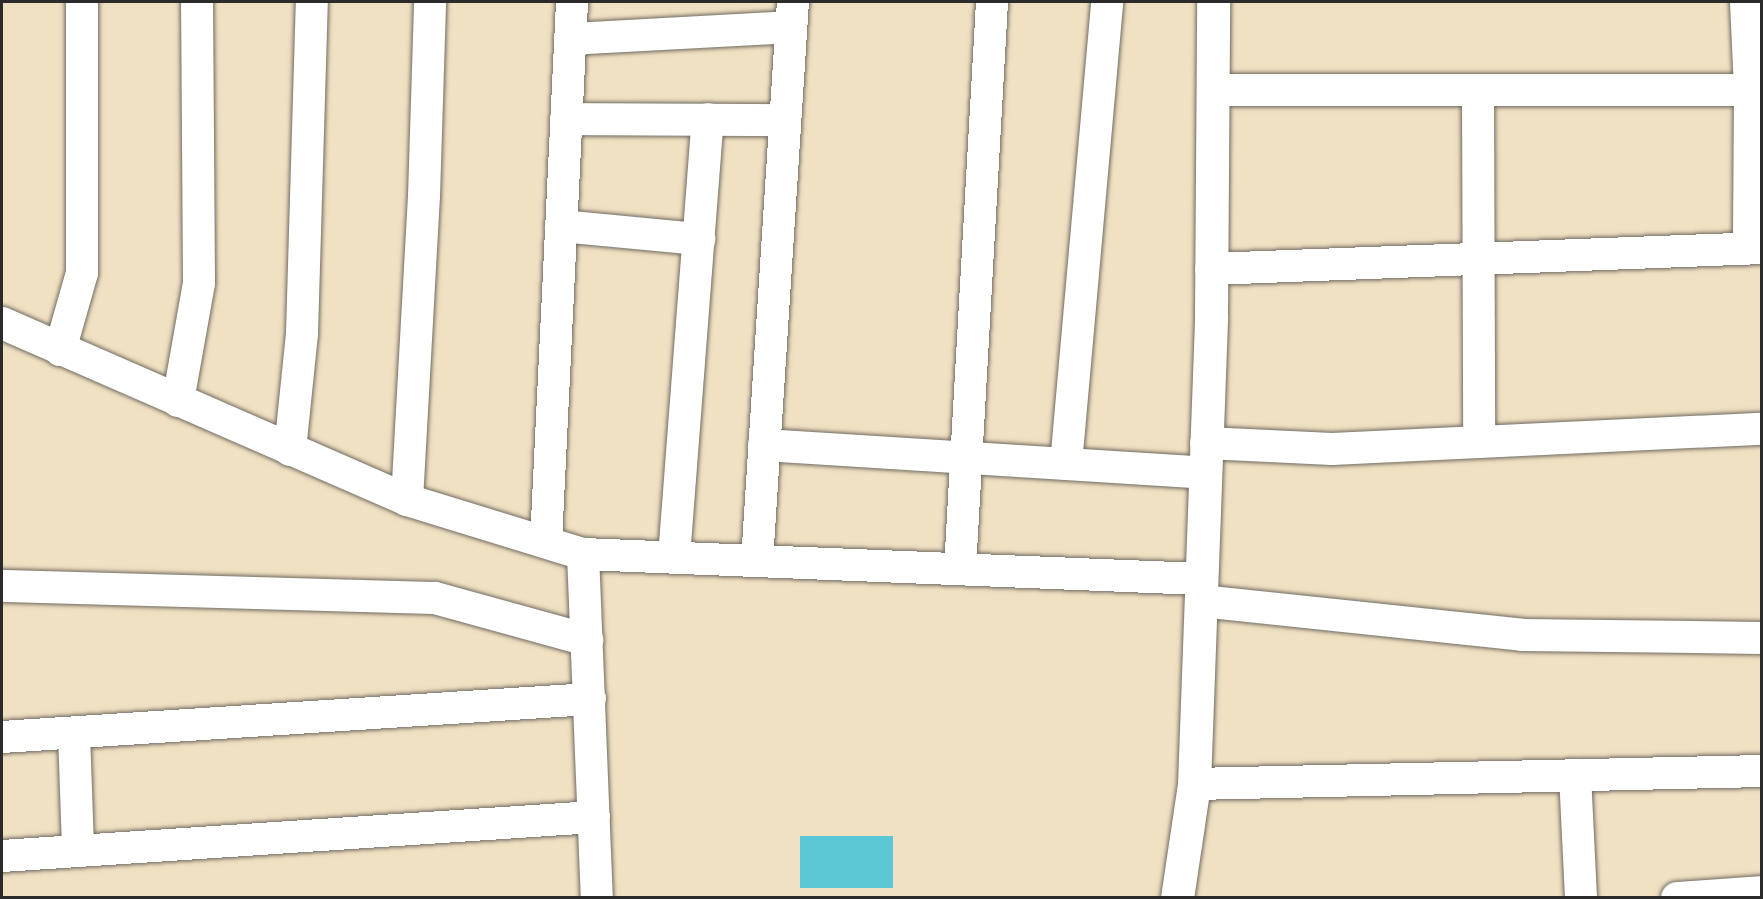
<!DOCTYPE html>
<style>
body{margin:0}
#map{position:relative;width:1763px;height:899px;overflow:hidden;background:#f1e1c3;font-family:"Playpen Sans",sans-serif}
div>[style]{position:absolute}
.water>*{inset:0;background:#5bc6d4;transform-origin:0 0}
.roads{filter:drop-shadow(0 0 2px #706b60) drop-shadow(0 0 2px #706b60)}
.minor>*{height:32px;margin:-16px;padding:0 16px;transform-origin:16px;border-radius:16px;background:#fff}
.major>*{height:33px;margin:-16.5px;padding:0 16.5px;transform-origin:16.5px;border-radius:16.5px;background:#fff}
span{translate:-50% -50%;white-space:nowrap;text-align:center;line-height:1.15;-webkit-text-stroke:4.5px #fbf7ec;paint-order:stroke}
.frame{position:absolute;inset:0;border:3px solid #2b2b2b;pointer-events:none}
</style>
<div id="map">
<div class="water">
<i style="left:800px;top:836px;width:93px;height:52px"></i>
</div>
<div class="roads">
<div class="minor">
<i style="left:1746px;top:2px;width:88px;rotate:87.4deg"></i>
<i style="left:1750px;top:90px;width:158px;rotate:90.4deg"></i>
<i style="left:570px;top:39px;width:221px;rotate:-3.1deg"></i>
<i style="left:1213px;top:90px;width:549px"></i>
<i style="left:1478px;top:90px;width:352px;rotate:89.8deg"></i>
<i style="left:566px;top:119px;width:219px;rotate:0.3deg"></i>
<i style="left:561px;top:226px;width:139px;rotate:5.4deg"></i>
<i style="left:1211px;top:269px;width:551px;rotate:-2.18deg"></i>
<i style="left:2px;top:323px;width:442px;rotate:23.6deg"></i>
<i style="left:407px;top:500px;width:184px;rotate:17.1deg"></i>
<i style="left:583px;top:554px;width:619px;rotate:2.32deg"></i>
<i style="left:60px;top:350px;width:80px;rotate:-74.1deg"></i>
<i style="left:82px;top:273px;width:271px;rotate:-90deg"></i>
<i style="left:178px;top:401px;width:120px;rotate:-79.9deg"></i>
<i style="left:199px;top:283px;width:281px;rotate:-90.4deg"></i>
<i style="left:1206px;top:443px;width:126px;rotate:2.7deg"></i>
<i style="left:1332px;top:449px;width:430px;rotate:-2.7deg"></i>
<i style="left:764px;top:445px;width:442px;rotate:3.6deg"></i>
<i style="left:290px;top:450px;width:118px;rotate:-84.1deg"></i>
<i style="left:302px;top:333px;width:331px;rotate:-88.3deg"></i>
<i style="left:1066px;top:464px;width:464px;rotate:-84.9deg"></i>
<i style="left:407px;top:500px;width:304px;rotate:-86.8deg"></i>
<i style="left:424px;top:196px;width:194px;rotate:-88.2deg"></i>
<i style="left:546px;top:542px;width:541px;rotate:-87.24deg"></i>
<i style="left:583px;top:554px;width:344px;rotate:87.7deg"></i>
<i style="left:674px;top:557px;width:439px;rotate:-85.6deg"></i>
<i style="left:757px;top:561px;width:560px;rotate:-86.32deg"></i>
<i style="left:960px;top:569px;width:568px;rotate:-86.77deg"></i>
<i style="left:2px;top:586px;width:433px;rotate:1.6deg"></i>
<i style="left:435px;top:598px;width:158px;rotate:15.4deg"></i>
<i style="left:1201px;top:601px;width:323px;rotate:6deg"></i>
<i style="left:1522px;top:635px;width:240px;rotate:0.7deg"></i>
<i style="left:74px;top:733px;width:117px;rotate:88deg"></i>
<i style="left:2px;top:737px;width:589px;rotate:-3.7deg"></i>
<i style="left:1575px;top:775px;width:123px;rotate:87.2deg"></i>
<i style="left:1194px;top:784px;width:568px;rotate:-1.31deg"></i>
<i style="left:2px;top:856px;width:593px;rotate:-3.77deg"></i>
<i style="left:1677px;top:898px;width:85px;rotate:-4deg"></i>
</div>
<div class="major">
<i style="left:1177px;top:898px;width:115px;rotate:-81.5deg"></i>
<i style="left:1194px;top:784px;width:469px;rotate:-87.9deg"></i>
<i style="left:1211px;top:315px;width:313px;rotate:-89.6deg"></i>
</div>
</div>
<div class="frame"></div>
</div>
